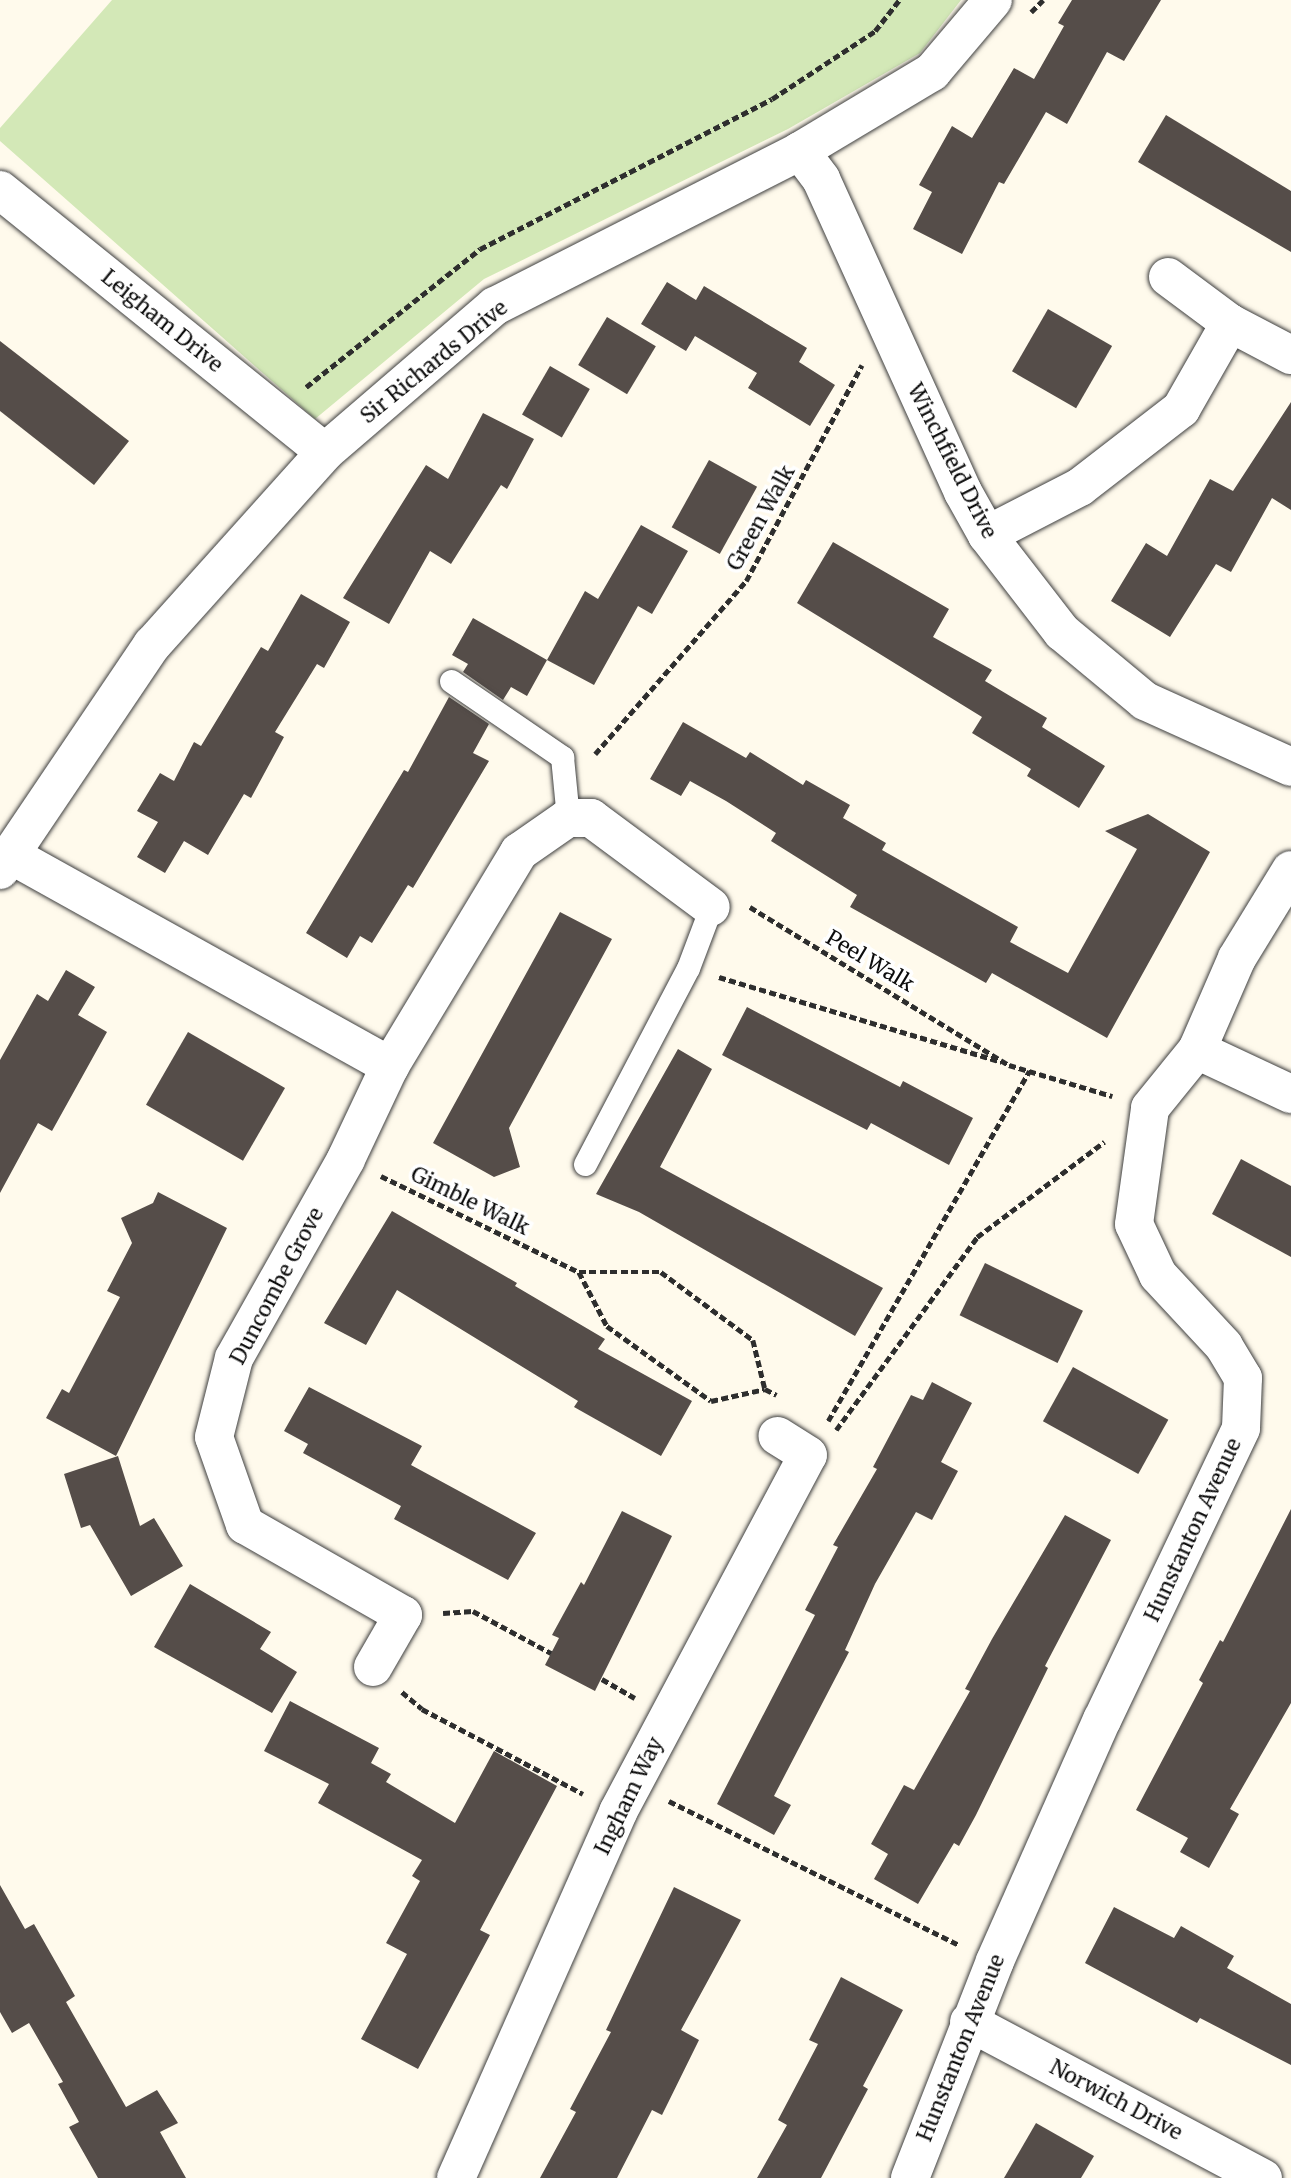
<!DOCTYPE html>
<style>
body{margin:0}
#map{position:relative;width:1291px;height:2178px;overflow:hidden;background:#fffaec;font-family:Merriweather,serif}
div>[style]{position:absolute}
.green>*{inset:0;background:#d3e8b7}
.building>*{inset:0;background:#554d49;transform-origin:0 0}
.path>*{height:4.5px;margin-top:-2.25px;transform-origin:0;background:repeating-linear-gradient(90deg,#2e2e2e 0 7px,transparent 0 10.5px)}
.roads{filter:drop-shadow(0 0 2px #3f3f3f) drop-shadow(0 0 2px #3f3f3f)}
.service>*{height:23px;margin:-11.5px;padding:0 11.5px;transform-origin:11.5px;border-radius:11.5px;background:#fff}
.minor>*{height:38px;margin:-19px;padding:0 19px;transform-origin:19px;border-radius:19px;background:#fff}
span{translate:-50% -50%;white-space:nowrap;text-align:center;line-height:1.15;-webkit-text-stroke:7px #fff;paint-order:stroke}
.street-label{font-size:21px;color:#0c0c0c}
</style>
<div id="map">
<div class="green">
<i style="clip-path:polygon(112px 0,961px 0,920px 53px,788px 129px,484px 279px,315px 419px,0 141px,0 128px)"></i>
</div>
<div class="building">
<i style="clip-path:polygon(1072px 0,1161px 0,1124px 61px,1107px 52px,1067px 124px,1046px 112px,1004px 184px,999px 182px,962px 254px,913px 229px,932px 192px,919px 185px,952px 126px,972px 138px,1014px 68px,1034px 79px,1064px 26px,1058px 23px)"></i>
<i style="clip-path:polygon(1166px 115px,1291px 191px,1291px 252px,1138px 162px)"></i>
<i style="clip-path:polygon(667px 282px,696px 300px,704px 286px,807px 348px,799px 362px,835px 385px,810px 426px,748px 388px,757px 373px,695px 336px,686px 351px,641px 324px)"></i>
<i style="left:1048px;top:309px;width:74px;height:72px;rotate:30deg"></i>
<i style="left:607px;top:317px;width:57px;height:56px;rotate:31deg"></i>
<i style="clip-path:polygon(0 341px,129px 441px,94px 485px,0 411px)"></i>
<i style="left:550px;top:366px;width:46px;height:56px;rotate:30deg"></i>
<i style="clip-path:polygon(1291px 402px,1291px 510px,1272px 498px,1231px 572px,1216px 564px,1170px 637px,1111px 601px,1146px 543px,1167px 556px,1210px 479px,1233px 491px)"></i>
<i style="clip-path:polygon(483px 413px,534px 439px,507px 489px,501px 485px,451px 564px,430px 551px,389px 624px,343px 598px,426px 465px,448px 479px)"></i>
<i style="left:709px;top:460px;width:55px;height:77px;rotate:29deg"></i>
<i style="clip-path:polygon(641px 525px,688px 551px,652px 614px,638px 606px,594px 685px,547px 660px,585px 591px,598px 599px)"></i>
<i style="clip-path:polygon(833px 542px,949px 609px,933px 637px,992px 670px,985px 681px,1047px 718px,1042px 727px,1105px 766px,1079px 808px,1027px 776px,1031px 769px,972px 733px,982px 717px,797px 603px)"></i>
<i style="clip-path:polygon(301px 594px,350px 622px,324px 668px,317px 664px,275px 732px,284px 737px,251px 798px,244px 794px,208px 855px,184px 841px,165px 873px,137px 857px,158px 822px,137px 811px,160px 773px,174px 781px,194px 742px,201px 746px,261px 647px,268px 651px)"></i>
<i style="clip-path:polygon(473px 618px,547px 660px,527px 696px,511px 687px,503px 700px,463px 672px,468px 664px,452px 655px)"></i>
<i style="clip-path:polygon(449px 697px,489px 724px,473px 753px,489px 761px,413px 888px,408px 885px,372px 943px,360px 936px,347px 958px,306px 933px,404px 770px,408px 772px)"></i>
<i style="clip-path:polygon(683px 722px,746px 758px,750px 752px,803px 785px,806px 780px,850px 805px,843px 818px,886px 843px,882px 850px,1018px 927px,1010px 942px,1068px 973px,1137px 849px,1105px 831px,1148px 814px,1210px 852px,1107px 1038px,992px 973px,986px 983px,850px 907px,857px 895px,771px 841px,776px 833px,726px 801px,690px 781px,681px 796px,650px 779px)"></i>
<i style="clip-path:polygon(560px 912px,612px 939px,509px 1128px,520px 1167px,494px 1177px,433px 1143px)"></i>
<i style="clip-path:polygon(66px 970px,95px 987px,78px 1015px,107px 1032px,52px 1131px,38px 1123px,0 1193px,0 1060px,37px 994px,48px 1001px)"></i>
<i style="clip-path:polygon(747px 1007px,900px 1087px,903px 1081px,973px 1118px,949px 1165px,871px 1123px,867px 1130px,722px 1055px)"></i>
<i style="left:188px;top:1032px;width:112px;height:84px;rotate:30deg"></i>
<i style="clip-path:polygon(678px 1049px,712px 1069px,660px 1167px,883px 1288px,855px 1336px,639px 1212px,596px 1194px)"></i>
<i style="clip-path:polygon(1241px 1159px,1291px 1186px,1291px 1257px,1212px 1214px)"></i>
<i style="clip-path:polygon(158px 1192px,227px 1228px,116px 1456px,46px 1418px,62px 1389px,69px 1393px,120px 1297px,107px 1291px,132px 1243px,121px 1218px,153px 1203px)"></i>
<i style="clip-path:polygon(392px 1211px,517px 1283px,515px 1286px,605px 1339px,598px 1349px,692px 1401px,661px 1456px,574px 1407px,578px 1401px,397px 1290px,366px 1345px,324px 1323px)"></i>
<i style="left:985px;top:1263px;width:109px;height:58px;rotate:26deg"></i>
<i style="left:1073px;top:1367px;width:109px;height:62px;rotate:29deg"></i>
<i style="clip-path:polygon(932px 1382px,972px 1403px,941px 1462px,958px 1471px,932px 1520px,916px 1512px,875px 1584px,845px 1650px,849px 1652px,774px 1796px,791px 1805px,774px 1835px,717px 1804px,815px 1615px,805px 1610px,838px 1547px,833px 1545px,877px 1469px,873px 1467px,911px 1395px,923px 1400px)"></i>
<i style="clip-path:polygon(309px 1387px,422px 1446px,411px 1465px,536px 1533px,508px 1580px,394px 1519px,401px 1506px,303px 1453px,308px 1444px,284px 1431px)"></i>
<i style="clip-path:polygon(118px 1456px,140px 1526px,154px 1518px,183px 1566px,131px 1596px,90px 1525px,81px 1528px,64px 1474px)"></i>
<i style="clip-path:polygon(1291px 1509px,1291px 1703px,1230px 1809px,1239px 1814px,1209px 1868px,1180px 1852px,1188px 1838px,1136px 1810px,1203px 1683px,1199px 1680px,1220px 1640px,1223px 1642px)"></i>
<i style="clip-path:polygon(622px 1511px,672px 1536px,595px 1691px,545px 1665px,559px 1638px,552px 1635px,581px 1582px,584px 1585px)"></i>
<i style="clip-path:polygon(1065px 1515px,1111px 1540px,1045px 1666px,1048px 1668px,976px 1815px,959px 1846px,954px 1843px,918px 1904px,874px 1879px,888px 1854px,871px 1844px,904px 1785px,914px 1790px,970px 1691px,965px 1689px,992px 1639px)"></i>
<i style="clip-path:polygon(190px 1584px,271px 1632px,260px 1649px,297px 1672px,272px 1713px,154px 1647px)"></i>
<i style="clip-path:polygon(290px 1701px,379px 1748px,371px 1763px,391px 1774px,386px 1782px,455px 1823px,494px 1751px,557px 1786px,480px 1930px,490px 1935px,418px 2069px,361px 2039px,407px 1954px,386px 1943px,420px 1881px,412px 1876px,422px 1860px,318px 1803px,329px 1784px,264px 1751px)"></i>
<i style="clip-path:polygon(0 1885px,25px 1929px,34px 1924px,75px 1996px,66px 2002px,126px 2107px,157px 2090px,178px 2123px,160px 2132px,186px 2178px,98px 2178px,69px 2127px,79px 2122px,58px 2084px,63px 2082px,29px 2023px,12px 2033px,0 2012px)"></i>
<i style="clip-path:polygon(674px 1887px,741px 1920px,681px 2030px,699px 2040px,662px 2115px,652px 2110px,617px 2178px,540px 2178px,576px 2112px,570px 2109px,611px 2032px,606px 2030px)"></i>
<i style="clip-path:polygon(1114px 1907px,1174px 1938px,1181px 1926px,1234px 1956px,1227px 1968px,1291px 2004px,1291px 2065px,1200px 2018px,1197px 2023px,1085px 1963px)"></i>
<i style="clip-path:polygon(841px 1977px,903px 2010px,863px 2086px,868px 2089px,821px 2178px,757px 2178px,787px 2125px,778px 2120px,818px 2044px,809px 2040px)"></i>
<i style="clip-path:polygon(1036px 2123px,1094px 2156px,1081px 2178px,1004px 2178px)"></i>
</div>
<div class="path">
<i style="left:1031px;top:12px;width:17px;rotate:-45deg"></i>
<i style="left:306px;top:387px;width:222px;rotate:-38.4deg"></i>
<i style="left:480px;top:249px;width:328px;rotate:-27.2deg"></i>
<i style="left:772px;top:99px;width:123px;rotate:-33.4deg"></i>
<i style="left:875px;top:31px;width:39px;rotate:-52deg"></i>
<i style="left:595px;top:754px;width:230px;rotate:-48.9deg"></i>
<i style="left:746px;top:581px;width:245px;rotate:-61.8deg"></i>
<i style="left:750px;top:907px;width:303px;rotate:31.4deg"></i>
<i style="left:1009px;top:1065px;width:108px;rotate:16.8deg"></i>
<i style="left:719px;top:977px;width:295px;rotate:16.7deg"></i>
<i style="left:381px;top:1176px;width:220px;rotate:25.9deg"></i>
<i style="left:579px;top:1272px;width:61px;rotate:62.6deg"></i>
<i style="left:607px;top:1326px;width:128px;rotate:35.8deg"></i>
<i style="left:711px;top:1401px;width:55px;rotate:-12.5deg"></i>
<i style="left:765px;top:1389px;width:13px;rotate:27deg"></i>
<i style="left:579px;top:1272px;width:82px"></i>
<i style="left:661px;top:1272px;width:114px;rotate:36.5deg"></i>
<i style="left:753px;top:1340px;width:50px;rotate:76.2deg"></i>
<i style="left:828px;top:1421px;width:404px;rotate:-60.1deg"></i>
<i style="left:836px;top:1430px;width:239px;rotate:-53.8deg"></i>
<i style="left:977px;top:1237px;width:159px;rotate:-36.8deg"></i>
<i style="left:443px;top:1613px;width:30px;rotate:-4deg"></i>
<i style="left:473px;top:1611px;width:89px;rotate:28.3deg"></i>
<i style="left:602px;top:1679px;width:38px;rotate:30deg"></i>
<i style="left:402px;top:1692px;width:26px;rotate:40deg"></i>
<i style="left:422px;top:1709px;width:182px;rotate:27.8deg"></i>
<i style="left:669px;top:1801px;width:324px;rotate:26.4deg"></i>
</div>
<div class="roads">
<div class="service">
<i style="left:451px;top:681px;width:135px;rotate:34.4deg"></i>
<i style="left:562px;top:757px;width:61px;rotate:84.4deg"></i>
<i style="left:585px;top:1164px;width:221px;rotate:-62.3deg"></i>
<i style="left:688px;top:968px;width:65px;rotate:-69.3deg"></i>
</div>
<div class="minor">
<i style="left:800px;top:151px;width:35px;rotate:53deg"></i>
<i style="left:821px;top:179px;width:344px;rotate:65.6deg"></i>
<i style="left:963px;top:492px;width:49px;rotate:60.8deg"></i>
<i style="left:987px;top:535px;width:123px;rotate:52.3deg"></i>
<i style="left:1062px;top:632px;width:108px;rotate:39.7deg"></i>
<i style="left:1145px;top:701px;width:160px;rotate:24.3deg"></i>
<i style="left:0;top:190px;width:417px;rotate:38.9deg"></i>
<i style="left:1168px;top:277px;width:77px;rotate:36.6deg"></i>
<i style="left:1230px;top:323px;width:69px;rotate:27.7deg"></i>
<i style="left:987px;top:535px;width:105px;rotate:-27.3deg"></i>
<i style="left:1080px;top:487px;width:128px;rotate:-37.7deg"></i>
<i style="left:1181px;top:409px;width:99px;rotate:-60.3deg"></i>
<i style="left:11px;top:855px;width:434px;rotate:29.1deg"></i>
<i style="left:0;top:870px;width:272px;rotate:-56deg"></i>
<i style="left:152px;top:645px;width:259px;rotate:-48.1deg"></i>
<i style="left:325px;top:452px;width:224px;rotate:-40.7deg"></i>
<i style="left:495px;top:306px;width:342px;rotate:-26.9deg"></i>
<i style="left:800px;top:151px;width:154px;rotate:-30.9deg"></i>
<i style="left:932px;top:72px;width:94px;rotate:-49.7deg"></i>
<i style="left:1197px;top:1050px;width:104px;rotate:25.1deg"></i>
<i style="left:373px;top:1667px;width:60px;rotate:-60deg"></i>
<i style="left:403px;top:1615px;width:182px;rotate:-150.3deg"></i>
<i style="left:245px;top:1525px;width:93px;rotate:-109.4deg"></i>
<i style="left:214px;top:1437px;width:81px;rotate:-75.8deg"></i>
<i style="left:234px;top:1358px;width:228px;rotate:-60.6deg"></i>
<i style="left:346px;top:1159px;width:103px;rotate:-64.7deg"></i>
<i style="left:390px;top:1066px;width:250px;rotate:-58.9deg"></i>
<i style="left:519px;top:852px;width:60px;rotate:-34.8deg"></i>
<i style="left:568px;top:818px;width:23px"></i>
<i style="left:591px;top:818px;width:149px;rotate:36.6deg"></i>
<i style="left:969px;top:2022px;width:333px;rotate:28deg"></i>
<i style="left:456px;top:2178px;width:400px;rotate:-66.1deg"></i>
<i style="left:618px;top:1812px;width:404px;rotate:-62deg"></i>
<i style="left:808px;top:1455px;width:36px;rotate:-148deg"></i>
<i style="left:910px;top:2178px;width:233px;rotate:-68.6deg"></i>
<i style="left:995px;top:1961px;width:264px;rotate:-66.1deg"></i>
<i style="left:1102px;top:1720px;width:323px;rotate:-64.5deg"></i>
<i style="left:1241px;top:1428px;width:50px;rotate:-87.7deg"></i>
<i style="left:1243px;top:1378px;width:37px;rotate:-121deg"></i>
<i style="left:1224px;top:1346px;width:97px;rotate:-132.9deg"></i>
<i style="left:1158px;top:1275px;width:56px;rotate:-115.2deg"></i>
<i style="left:1134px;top:1224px;width:117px;rotate:-82.1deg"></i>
<i style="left:1150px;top:1108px;width:75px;rotate:-51deg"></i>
<i style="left:1197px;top:1050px;width:100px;rotate:-66.5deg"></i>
<i style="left:1237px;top:958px;width:103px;rotate:-58.5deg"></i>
</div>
</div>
<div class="street-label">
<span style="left:162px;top:321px;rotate:39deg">Leigham Drive</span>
<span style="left:434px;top:362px;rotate:-39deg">Sir Richards Drive</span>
<span style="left:952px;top:461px;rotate:63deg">Winchfield Drive</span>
<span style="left:761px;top:518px;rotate:-61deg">Green Walk</span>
<span style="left:870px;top:961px;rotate:31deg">Peel Walk</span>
<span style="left:470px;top:1201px;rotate:26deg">Gimble Walk</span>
<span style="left:277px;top:1286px;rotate:-62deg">Duncombe Grove</span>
<span style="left:1193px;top:1530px;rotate:-65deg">Hunstanton Avenue</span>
<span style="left:629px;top:1796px;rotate:-64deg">Ingham Way</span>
<span style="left:961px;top:2048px;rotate:-68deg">Hunstanton Avenue</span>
<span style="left:1116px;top:2100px;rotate:28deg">Norwich Drive</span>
</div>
</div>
